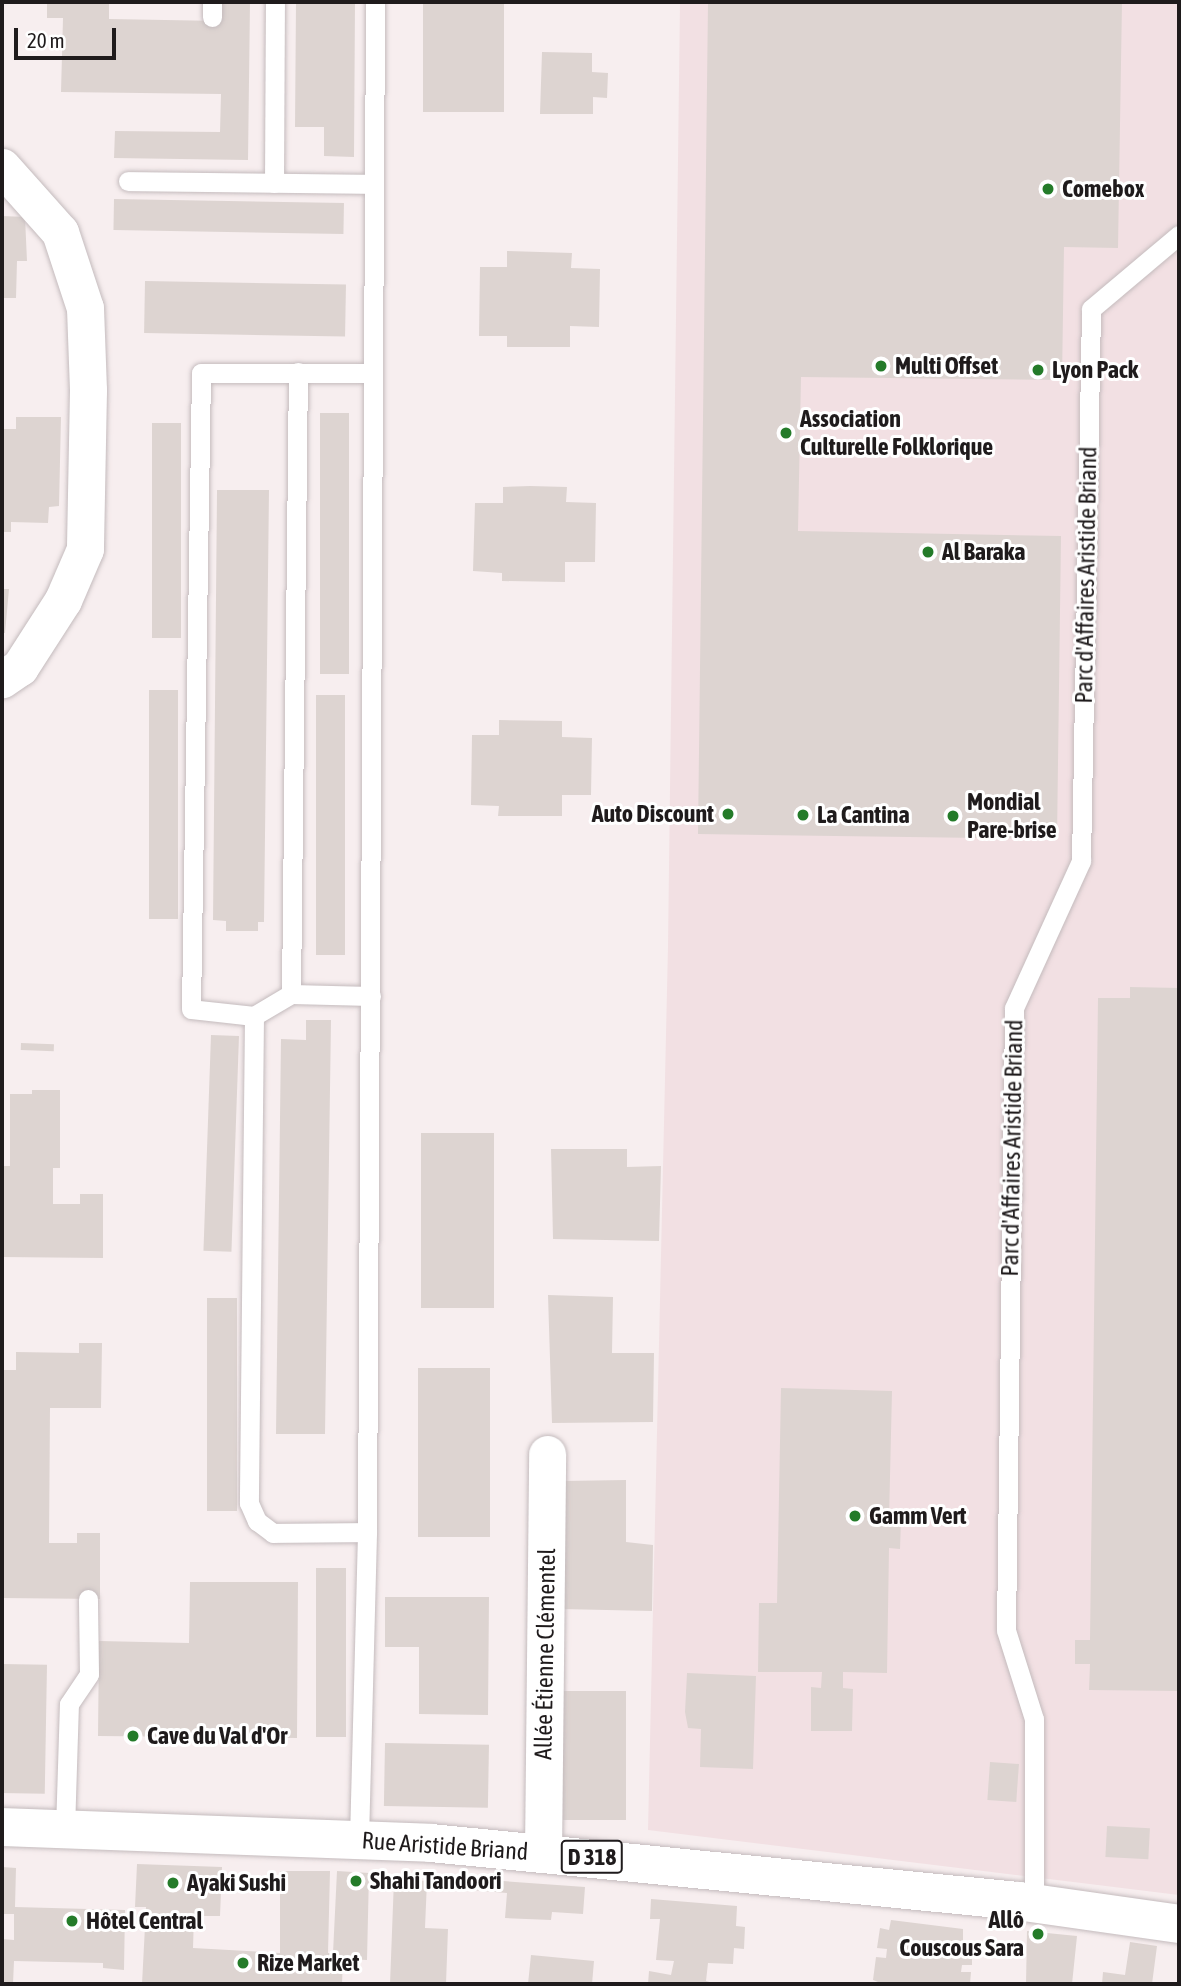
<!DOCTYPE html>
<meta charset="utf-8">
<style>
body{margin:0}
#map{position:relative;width:1181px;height:1986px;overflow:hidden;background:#f7eeef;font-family:"Asap Condensed",sans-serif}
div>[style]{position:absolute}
.built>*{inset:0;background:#f2e0e3}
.building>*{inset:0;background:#ddd4d1;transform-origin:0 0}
.roads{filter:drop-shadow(0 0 2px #c4bbbd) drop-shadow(0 0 2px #c4bbbd)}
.lane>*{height:19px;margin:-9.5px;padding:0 9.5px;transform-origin:9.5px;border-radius:9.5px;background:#fff}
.street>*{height:37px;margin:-18.5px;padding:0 18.5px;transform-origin:18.5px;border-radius:18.5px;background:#fff}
.primary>*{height:38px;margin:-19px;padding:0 19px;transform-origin:19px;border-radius:19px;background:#fff}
.dots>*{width:19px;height:19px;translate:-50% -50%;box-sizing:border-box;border:4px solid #fff;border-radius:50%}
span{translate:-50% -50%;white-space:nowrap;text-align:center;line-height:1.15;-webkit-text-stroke:6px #fff;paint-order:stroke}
.shield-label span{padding:2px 5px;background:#fff;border:2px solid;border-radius:5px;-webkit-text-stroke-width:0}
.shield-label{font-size:23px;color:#1f1b1c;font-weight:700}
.poi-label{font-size:24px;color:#1f1b1c;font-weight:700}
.left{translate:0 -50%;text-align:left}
.right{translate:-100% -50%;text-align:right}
.street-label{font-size:24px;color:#1f1b1c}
.frame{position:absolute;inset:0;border:4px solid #1f1b1c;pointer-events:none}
.scale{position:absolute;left:14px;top:28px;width:102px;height:32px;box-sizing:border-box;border:4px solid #1f1b1c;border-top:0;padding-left:9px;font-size:21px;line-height:24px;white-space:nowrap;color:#1f1b1c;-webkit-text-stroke:5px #fff;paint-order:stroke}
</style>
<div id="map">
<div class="built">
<i style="clip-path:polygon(680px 2px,1179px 2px,1179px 1895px,648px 1830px,668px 946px)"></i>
</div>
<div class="building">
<i style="clip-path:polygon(47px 2px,109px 2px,109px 19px,221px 21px,222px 2px,250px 2px,248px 160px,114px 158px,115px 131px,220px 132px,221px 94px,61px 92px,63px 18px,47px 18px)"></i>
<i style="clip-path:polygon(296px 2px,355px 2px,354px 157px,324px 156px,324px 127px,295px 127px)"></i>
<i style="left:423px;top:2px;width:81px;height:110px"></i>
<i style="clip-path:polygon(708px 2px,1122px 2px,1118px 248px,1064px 247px,1062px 380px,801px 377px,798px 531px,1061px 536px,1057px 839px,698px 834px)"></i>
<i style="clip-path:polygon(542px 52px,592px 53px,592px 72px,608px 73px,607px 98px,593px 97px,593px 114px,540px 114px)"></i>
<i style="left:114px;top:199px;width:230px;height:31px;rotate:1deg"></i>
<i style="clip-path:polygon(2px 216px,25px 217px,27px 261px,17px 261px,16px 298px,2px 298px)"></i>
<i style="clip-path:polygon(507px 251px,572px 253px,571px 268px,600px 269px,599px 327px,570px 326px,570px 347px,507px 347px,507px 336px,479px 336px,480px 267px,507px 267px)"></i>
<i style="left:145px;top:281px;width:201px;height:52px;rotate:1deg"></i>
<i style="left:320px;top:413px;width:29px;height:261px"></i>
<i style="clip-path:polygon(16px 417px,61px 417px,59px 506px,49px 507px,48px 523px,11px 522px,11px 532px,2px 532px,2px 429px,16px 429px)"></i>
<i style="left:152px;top:423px;width:29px;height:215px"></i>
<i style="clip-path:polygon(530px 486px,567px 487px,566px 502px,596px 503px,595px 562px,565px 562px,565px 582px,502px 581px,502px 573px,473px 571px,475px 503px,503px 503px,503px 487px)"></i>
<i style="clip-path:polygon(217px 490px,269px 490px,264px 922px,258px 922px,258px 931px,226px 931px,226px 921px,213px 920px)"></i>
<i style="clip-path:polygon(2px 589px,9px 589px,5px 633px,2px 633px)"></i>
<i style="left:149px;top:690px;width:29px;height:229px"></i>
<i style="left:316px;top:695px;width:29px;height:260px"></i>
<i style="clip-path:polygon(499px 720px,562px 721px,562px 737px,592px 738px,591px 795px,562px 795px,562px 816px,498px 816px,499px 806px,471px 805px,472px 735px,499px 735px)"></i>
<i style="clip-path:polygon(1130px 987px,1179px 988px,1179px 1691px,1089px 1690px,1090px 1664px,1075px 1664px,1075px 1640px,1090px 1640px,1098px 998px,1130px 998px)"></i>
<i style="clip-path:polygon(306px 1020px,331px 1020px,325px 1434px,276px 1434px,281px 1039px,306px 1040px)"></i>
<i style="left:211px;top:1035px;width:28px;height:216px;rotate:2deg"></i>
<i style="left:21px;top:1043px;width:33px;height:7px;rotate:2deg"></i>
<i style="clip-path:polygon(32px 1090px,60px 1090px,60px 1168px,53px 1168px,53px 1204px,80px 1204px,80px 1194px,103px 1194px,103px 1258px,2px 1257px,2px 1166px,10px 1166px,10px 1094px,32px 1094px)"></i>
<i style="left:421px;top:1133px;width:73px;height:175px"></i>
<i style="clip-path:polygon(551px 1149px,627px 1149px,627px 1167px,661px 1166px,659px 1241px,553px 1239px)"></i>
<i style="clip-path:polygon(548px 1295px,613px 1297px,612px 1353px,654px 1353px,653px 1422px,552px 1423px)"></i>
<i style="left:207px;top:1298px;width:30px;height:213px"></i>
<i style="clip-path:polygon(79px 1343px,102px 1343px,101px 1408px,50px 1408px,49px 1543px,77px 1543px,77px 1533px,100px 1533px,100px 1599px,2px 1598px,2px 1370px,16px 1370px,16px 1352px,79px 1353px)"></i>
<i style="left:490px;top:1368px;width:169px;height:72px;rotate:90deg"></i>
<i style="clip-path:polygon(781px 1388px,892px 1391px,889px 1520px,901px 1520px,900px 1549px,889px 1548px,887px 1673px,843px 1672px,843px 1688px,853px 1689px,852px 1731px,811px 1731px,811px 1687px,821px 1688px,822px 1672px,758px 1672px,759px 1603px,777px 1603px)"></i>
<i style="clip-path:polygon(626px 1480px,626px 1542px,653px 1545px,652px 1611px,561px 1609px,563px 1481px)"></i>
<i style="left:316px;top:1568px;width:30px;height:169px"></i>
<i style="clip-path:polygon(190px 1582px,298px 1582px,297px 1738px,98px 1736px,99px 1641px,189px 1643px)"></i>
<i style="clip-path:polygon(385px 1597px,489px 1597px,488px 1715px,419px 1714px,419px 1647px,385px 1647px)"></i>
<i style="left:2px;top:1664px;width:45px;height:129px;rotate:1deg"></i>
<i style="clip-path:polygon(687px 1673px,756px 1676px,753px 1769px,700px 1767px,701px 1729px,688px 1728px,685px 1712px)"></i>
<i style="left:549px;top:1691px;width:77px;height:129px"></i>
<i style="left:385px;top:1743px;width:104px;height:63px;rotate:1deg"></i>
<i style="left:990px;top:1762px;width:29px;height:38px;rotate:4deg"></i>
<i style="left:1107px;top:1826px;width:43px;height:31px;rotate:3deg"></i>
<i style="clip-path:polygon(137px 1864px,222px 1867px,220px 1916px,194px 1916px,193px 1948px,280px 1953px,280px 1871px,330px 1871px,328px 1953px,333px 1953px,337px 1871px,369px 1873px,367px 1960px,343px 1959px,342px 1984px,142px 1984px,146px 1907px,135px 1907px)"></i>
<i style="clip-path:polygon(2px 1867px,16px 1868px,15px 1907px,125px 1910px,124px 1970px,103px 1968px,103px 1963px,14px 1961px,13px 1984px,2px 1984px,2px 1939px,14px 1940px,14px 1914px,2px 1914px)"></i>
<i style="clip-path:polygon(460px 1878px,585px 1887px,583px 1914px,552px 1912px,551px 1920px,505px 1918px,507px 1893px,458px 1889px)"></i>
<i style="clip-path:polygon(394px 1879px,427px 1881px,425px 1928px,448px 1929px,446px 1984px,390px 1984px)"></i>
<i style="clip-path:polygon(651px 1899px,737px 1906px,736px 1926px,745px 1927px,744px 1949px,734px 1948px,733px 1964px,708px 1963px,706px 1981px,717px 1984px,648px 1984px,649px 1971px,671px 1975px,674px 1961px,656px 1960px,660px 1919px,650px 1919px)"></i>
<i style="clip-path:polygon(891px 1920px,963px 1929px,963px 1945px,972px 1946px,972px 1965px,962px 1965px,961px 1972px,971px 1972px,970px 1984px,883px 1984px,873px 1980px,876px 1957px,886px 1958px,887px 1949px,877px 1948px,880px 1928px,889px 1930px)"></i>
<i style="clip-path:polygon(1027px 1931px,1077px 1936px,1072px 1984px,1026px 1984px)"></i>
<i style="clip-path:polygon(1130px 1942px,1157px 1946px,1152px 1984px,1102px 1984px,1103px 1972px,1125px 1975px)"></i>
<i style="clip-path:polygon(531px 1955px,594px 1961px,592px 1984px,528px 1984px)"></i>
</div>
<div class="roads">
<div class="lane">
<i style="left:212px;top:2px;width:15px;rotate:90deg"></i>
<i style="left:128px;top:181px;width:246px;rotate:0.7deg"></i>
<i style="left:274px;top:183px;width:181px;rotate:-89.7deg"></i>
<i style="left:291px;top:994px;width:622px;rotate:-89.36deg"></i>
<i style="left:371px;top:996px;width:80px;rotate:-178.6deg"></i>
<i style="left:291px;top:994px;width:43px;rotate:149.3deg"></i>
<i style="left:254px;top:1016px;width:63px;rotate:-173.7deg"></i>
<i style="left:191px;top:1009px;width:636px;rotate:-89.1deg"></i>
<i style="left:201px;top:373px;width:172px"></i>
<i style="left:254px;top:1016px;width:487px;rotate:90.6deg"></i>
<i style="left:249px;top:1503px;width:20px;rotate:66deg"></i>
<i style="left:257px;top:1521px;width:20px;rotate:37deg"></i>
<i style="left:273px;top:1533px;width:94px;rotate:-0.6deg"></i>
<i style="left:65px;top:1830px;width:126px;rotate:-88.2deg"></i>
<i style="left:69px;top:1704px;width:36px;rotate:-56deg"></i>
<i style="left:89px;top:1674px;width:75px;rotate:-90.8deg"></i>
<i style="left:359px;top:1839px;width:307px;rotate:-88.5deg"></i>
<i style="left:367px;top:1532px;width:1530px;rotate:-89.7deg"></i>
<i style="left:1034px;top:1903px;width:184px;rotate:-90deg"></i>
<i style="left:1034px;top:1719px;width:93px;rotate:-107.5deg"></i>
<i style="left:1006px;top:1630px;width:622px;rotate:-89.26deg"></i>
<i style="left:1014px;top:1008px;width:162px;rotate:-65.5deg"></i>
<i style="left:1081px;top:861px;width:552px;rotate:-88.96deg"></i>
<i style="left:1091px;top:309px;width:115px;rotate:-40.1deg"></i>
</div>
<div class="street">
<i style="left:2px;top:167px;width:87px;rotate:48.3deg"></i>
<i style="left:60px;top:232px;width:80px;rotate:71.8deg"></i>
<i style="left:85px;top:308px;width:82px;rotate:87.9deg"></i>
<i style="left:88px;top:390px;width:159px;rotate:91.1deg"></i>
<i style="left:85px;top:549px;width:56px;rotate:113.3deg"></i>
<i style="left:63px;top:600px;width:80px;rotate:122.7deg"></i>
<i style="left:20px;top:667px;width:22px;rotate:146deg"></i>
<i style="left:543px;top:1853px;width:399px;rotate:-89.4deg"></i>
</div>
<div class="primary">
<i style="left:2px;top:1827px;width:429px;rotate:2.1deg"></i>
<i style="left:431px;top:1843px;width:590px;rotate:5.64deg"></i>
<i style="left:1018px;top:1901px;width:163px;rotate:8.1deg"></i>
</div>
</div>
<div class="dots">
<i style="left:1048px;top:189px;background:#247b29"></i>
<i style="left:881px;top:366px;background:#247b29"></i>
<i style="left:1038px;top:370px;background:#247b29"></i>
<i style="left:786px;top:433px;background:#247b29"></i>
<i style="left:928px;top:552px;background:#247b29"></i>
<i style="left:728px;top:814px;background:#247b29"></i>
<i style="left:803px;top:815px;background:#247b29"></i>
<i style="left:953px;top:816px;background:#247b29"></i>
<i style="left:855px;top:1516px;background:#247b29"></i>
<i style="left:133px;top:1736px;background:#247b29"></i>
<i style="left:356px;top:1881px;background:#247b29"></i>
<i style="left:173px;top:1883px;background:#247b29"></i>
<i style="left:72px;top:1921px;background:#247b29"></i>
<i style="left:1038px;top:1934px;background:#247b29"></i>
<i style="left:243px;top:1963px;background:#247b29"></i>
</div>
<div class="shield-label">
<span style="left:592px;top:1857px">D 318</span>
</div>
<div class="poi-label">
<span class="left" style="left:1062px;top:189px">Comebox</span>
<span class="left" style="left:895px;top:366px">Multi Offset</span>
<span class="left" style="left:1052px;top:370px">Lyon Pack</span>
<span class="left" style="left:800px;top:433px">Association<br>Culturelle Folklorique</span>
<span class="left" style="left:942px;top:552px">Al Baraka</span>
<span class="left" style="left:967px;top:816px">Mondial<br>Pare-brise</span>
<span class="right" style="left:714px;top:814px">Auto Discount</span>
<span class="left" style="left:817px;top:815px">La Cantina</span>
<span class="left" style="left:869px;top:1516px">Gamm Vert</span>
<span class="left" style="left:147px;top:1736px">Cave du Val d'Or</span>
<span class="left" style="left:370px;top:1881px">Shahi Tandoori</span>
<span class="left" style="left:187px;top:1883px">Ayaki Sushi</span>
<span class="right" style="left:1024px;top:1934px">Allô<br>Couscous Sara</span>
<span class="left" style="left:86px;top:1921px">Hôtel Central</span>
<span class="left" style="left:257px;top:1963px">Rize Market</span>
</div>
<div class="street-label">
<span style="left:1086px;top:575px;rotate:-89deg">Parc d'Affaires Aristide Briand</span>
<span style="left:1012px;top:1148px;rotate:-89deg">Parc d'Affaires Aristide Briand</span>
<span style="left:545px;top:1654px;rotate:-89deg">Allée Étienne Clémentel</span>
<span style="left:445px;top:1846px;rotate:4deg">Rue Aristide Briand</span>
</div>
<div class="frame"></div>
<div class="scale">20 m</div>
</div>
